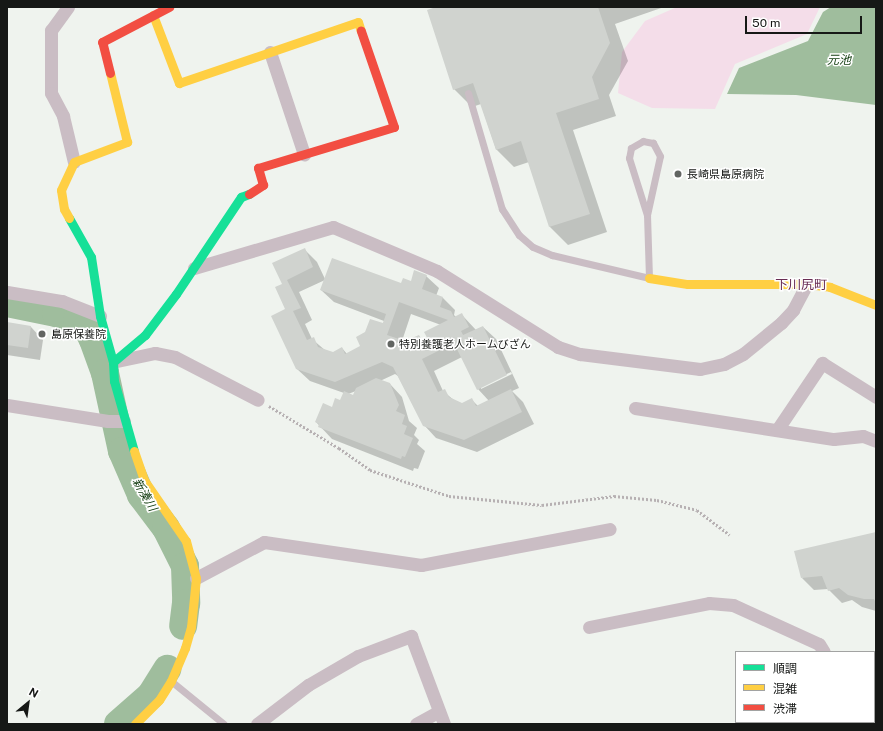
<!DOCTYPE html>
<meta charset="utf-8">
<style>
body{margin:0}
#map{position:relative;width:883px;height:731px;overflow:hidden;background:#eff3ee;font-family:"Public Sans","Noto Sans JP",sans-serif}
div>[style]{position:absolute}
.green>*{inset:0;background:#f4dde9}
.water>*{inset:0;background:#9fbd9d}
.shadow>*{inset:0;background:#0003}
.river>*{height:28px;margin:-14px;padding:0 14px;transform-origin:14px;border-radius:14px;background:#9fbd9d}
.building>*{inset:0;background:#d0d3cf}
.path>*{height:2.5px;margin-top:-1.25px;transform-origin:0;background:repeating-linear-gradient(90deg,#b7b1b3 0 2px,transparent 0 4px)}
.lane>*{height:7px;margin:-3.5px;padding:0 3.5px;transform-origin:3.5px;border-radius:3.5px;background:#cabdc4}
.street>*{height:13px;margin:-6.5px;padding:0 6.5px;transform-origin:6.5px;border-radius:6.5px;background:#cabdc4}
.fast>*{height:9px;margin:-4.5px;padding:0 4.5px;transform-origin:4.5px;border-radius:4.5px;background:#16e098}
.slow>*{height:9px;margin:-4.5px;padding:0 4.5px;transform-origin:4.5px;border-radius:4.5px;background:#ffcf43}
.jam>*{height:9px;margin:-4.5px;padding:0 4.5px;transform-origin:4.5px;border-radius:4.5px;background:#f24e42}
.dots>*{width:11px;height:11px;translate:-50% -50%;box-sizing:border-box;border:2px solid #fff;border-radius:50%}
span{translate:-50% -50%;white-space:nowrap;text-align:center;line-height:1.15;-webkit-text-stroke:3px #fff;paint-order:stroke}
.poi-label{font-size:11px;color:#161816}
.left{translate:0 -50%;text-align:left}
.water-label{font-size:12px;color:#0d380b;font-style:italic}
.quarter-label{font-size:13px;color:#692d53}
.frame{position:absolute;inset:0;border:8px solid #161816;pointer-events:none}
.legend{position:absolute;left:735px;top:651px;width:140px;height:72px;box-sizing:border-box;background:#fff;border:1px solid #a2a3a2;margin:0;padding:5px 7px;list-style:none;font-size:12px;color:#161816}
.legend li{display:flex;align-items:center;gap:8px;height:20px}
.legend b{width:20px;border:1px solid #a2a3a2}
.north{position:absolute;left:8px;top:683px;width:40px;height:40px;-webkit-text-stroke:3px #fff;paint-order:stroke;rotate:29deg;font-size:11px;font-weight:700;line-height:16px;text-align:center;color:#161816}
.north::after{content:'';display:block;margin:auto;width:14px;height:18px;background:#161816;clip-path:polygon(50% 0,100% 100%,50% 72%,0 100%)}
.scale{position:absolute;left:745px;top:16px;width:117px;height:18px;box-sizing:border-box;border:2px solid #161816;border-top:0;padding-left:5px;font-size:12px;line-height:14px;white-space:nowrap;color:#161816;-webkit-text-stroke:3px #fff;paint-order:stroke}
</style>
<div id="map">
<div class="green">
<i style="clip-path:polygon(677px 7px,820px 7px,807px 34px,735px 64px,715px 109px,652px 108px,618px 93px,622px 52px,645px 21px)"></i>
</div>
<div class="water">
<i style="clip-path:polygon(831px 7px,876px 7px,876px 105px,796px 95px,727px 94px,739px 68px,808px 41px,823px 12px)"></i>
</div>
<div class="shadow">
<i style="clip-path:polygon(440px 7px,664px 7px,615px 24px,628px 61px,609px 95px,616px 116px,573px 130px,607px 232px,568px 245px,550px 227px,529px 162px,514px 167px,496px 149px,481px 104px,472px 107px,454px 89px)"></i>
<i style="clip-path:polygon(evenodd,304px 249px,317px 262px,325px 279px,401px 285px,426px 276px,439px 288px,436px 296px,443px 298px,455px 310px,454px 315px,456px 317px,462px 315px,476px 330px,483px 327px,496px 339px,519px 388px,512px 391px,523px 402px,534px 424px,477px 452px,436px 438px,424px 425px,398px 376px,395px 374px,380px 381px,390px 384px,402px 397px,409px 421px,417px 428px,414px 435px,419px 440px,417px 444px,425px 451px,418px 469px,414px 468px,413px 471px,332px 439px,316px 422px,341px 402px,344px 393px,310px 381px,297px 369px,283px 284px,304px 249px,325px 280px,321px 290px,334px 302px,384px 321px,383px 324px,366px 333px,362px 346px,347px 354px,342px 348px,333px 353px,326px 351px,312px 339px,305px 324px,312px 320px,299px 292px,325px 280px,304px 249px,411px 314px,441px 325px,432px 345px,429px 346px,419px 336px,406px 342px,402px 341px,411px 314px,304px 249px,462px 357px,478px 389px,489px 401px,478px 406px,472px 400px,462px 404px,455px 401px,443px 391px,434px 371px,462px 357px,304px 249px,511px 372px,512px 374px,481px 389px,481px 386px,511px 372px,304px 249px,356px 391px,354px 396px,348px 394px,356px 391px)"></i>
<i style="clip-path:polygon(7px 324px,31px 327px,43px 340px,40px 360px,7px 355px)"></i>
<i style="clip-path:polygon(876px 533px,876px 611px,862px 607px,852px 600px,842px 603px,828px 589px,814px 590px,802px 578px)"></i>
</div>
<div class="river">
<i style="left:7px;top:303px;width:50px;rotate:11.5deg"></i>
<i style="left:56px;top:313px;width:22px;rotate:18deg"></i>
<i style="left:77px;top:320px;width:13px;rotate:39deg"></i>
<i style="left:87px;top:328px;width:13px;rotate:63deg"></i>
<i style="left:93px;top:340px;width:35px;rotate:70deg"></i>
<i style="left:105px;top:373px;width:80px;rotate:77.7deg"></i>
<i style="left:122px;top:451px;width:48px;rotate:66.6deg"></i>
<i style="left:141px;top:495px;width:41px;rotate:52.9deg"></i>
<i style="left:166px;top:528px;width:42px;rotate:63.4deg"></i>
<i style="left:185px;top:566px;width:37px;rotate:88deg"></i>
<i style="left:186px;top:603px;width:23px;rotate:97deg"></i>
<i style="left:118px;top:724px;width:44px;rotate:-41.3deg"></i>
<i style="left:151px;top:695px;width:31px;rotate:-58deg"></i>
</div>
<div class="building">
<i style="clip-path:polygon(436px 7px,598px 7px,610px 43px,592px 77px,599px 99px,556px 113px,590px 214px,549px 227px,521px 141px,496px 150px,473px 83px,453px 90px,427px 10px)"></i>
<i style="clip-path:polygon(evenodd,305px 248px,313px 267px,287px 280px,301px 308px,293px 311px,307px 340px,314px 337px,318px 347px,333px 352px,342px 347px,345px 354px,360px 346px,356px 337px,365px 332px,370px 319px,383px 323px,386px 314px,320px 290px,332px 258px,401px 283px,403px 278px,411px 281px,414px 270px,427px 275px,422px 289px,443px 297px,440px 307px,451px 311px,454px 317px,462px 313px,469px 327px,461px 331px,463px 335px,483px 326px,507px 375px,477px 390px,454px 343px,422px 359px,438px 392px,445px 389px,449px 397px,462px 403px,472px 398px,476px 406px,511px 389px,522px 412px,464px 440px,423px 426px,393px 367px,382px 362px,335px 382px,296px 369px,271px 316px,285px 309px,275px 287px,282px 284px,272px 263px,305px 248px,399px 302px,448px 320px,424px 332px,431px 345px,425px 347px,419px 335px,405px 341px,387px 335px,399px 302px)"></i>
<i style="clip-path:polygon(7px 322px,31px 326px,28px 348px,7px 345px)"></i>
<i style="clip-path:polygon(376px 378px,390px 383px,399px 405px,396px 411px,405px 415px,402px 424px,407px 426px,404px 434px,413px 438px,405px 457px,402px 456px,401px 459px,318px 427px,319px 424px,315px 422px,323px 403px,332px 407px,335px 398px,340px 400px,344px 391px,353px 395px,356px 388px)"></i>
<i style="clip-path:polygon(876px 532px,876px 603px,874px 599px,864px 599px,848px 595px,839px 588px,828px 591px,822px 576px,801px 578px,794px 551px)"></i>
</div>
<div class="path">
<i style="left:269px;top:406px;width:82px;rotate:31deg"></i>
<i style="left:339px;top:448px;width:38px;rotate:35deg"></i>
<i style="left:370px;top:470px;width:83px;rotate:18.2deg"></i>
<i style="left:449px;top:496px;width:93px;rotate:5.5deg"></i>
<i style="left:542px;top:505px;width:73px;rotate:-7.1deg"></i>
<i style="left:614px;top:496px;width:43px;rotate:5.3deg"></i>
<i style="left:657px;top:500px;width:41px;rotate:14deg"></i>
<i style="left:697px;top:510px;width:41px;rotate:37.1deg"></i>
</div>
<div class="lane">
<i style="left:468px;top:93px;width:121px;rotate:73.7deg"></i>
<i style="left:502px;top:209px;width:31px;rotate:57deg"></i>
<i style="left:519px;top:235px;width:18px;rotate:41deg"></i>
<i style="left:533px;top:247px;width:21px;rotate:23deg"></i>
<i style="left:552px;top:255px;width:100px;rotate:13.3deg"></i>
<i style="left:649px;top:278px;width:63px;rotate:-91.8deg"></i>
<i style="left:647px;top:215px;width:60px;rotate:-77.6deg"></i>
<i style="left:660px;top:156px;width:15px;rotate:-118deg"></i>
<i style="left:653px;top:143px;width:10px;rotate:-169deg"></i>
<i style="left:643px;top:141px;width:14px;rotate:150deg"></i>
<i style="left:631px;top:148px;width:10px;rotate:101deg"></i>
<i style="left:629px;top:158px;width:60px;rotate:72.5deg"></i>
<i style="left:171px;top:681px;width:68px;rotate:39.1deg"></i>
</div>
<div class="street">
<i style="left:68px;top:7px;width:29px;rotate:126deg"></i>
<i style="left:51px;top:30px;width:63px;rotate:90deg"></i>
<i style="left:51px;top:93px;width:26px;rotate:62deg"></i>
<i style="left:63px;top:116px;width:47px;rotate:76.6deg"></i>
<i style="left:270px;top:52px;width:108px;rotate:71.6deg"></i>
<i style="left:194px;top:268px;width:145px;rotate:-16.4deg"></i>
<i style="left:333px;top:227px;width:113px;rotate:22.9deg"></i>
<i style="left:437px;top:271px;width:143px;rotate:32.1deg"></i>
<i style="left:558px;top:347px;width:23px;rotate:18deg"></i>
<i style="left:580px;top:354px;width:121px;rotate:7.1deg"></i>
<i style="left:700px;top:369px;width:25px;rotate:-12deg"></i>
<i style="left:724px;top:364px;width:21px;rotate:-28deg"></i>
<i style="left:743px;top:354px;width:49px;rotate:-39.2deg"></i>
<i style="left:781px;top:323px;width:18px;rotate:-47deg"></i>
<i style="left:793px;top:310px;width:30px;rotate:-62deg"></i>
<i style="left:7px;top:292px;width:56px;rotate:9.3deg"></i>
<i style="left:62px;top:301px;width:41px;rotate:21.5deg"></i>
<i style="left:117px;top:361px;width:39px;rotate:-12deg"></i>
<i style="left:155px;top:353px;width:20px;rotate:11deg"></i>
<i style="left:175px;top:357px;width:93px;rotate:27.4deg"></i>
<i style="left:7px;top:405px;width:102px;rotate:9deg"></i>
<i style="left:108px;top:421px;width:16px"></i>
<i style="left:635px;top:408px;width:201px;rotate:8.9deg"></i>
<i style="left:834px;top:439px;width:29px;rotate:-6deg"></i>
<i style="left:863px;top:436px;width:14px;rotate:21deg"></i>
<i style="left:777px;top:430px;width:81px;rotate:-56.1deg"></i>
<i style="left:822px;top:363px;width:64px;rotate:32.2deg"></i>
<i style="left:196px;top:578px;width:77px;rotate:-27.9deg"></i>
<i style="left:264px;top:542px;width:159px;rotate:8.3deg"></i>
<i style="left:421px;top:565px;width:192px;rotate:-10.8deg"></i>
<i style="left:589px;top:627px;width:122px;rotate:-11.3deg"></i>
<i style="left:709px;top:603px;width:24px;rotate:5deg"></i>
<i style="left:733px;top:605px;width:94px;rotate:24.4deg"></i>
<i style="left:819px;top:644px;width:9px;rotate:58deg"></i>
<i style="left:864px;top:722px;width:2px;rotate:63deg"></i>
<i style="left:257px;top:724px;width:64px;rotate:-37.4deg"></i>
<i style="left:308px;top:685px;width:58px;rotate:-30.1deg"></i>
<i style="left:358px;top:656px;width:57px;rotate:-20.7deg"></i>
<i style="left:411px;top:636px;width:94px;rotate:69.4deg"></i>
<i style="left:416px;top:724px;width:26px;rotate:-29deg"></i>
</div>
<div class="fast">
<i style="left:69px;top:218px;width:45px;rotate:60.6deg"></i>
<i style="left:91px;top:257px;width:60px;rotate:81.3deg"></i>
<i style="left:100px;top:316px;width:48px;rotate:74.2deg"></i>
<i style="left:113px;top:362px;width:19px;rotate:87deg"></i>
<i style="left:114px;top:381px;width:73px;rotate:74.1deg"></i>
<i style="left:113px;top:362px;width:42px;rotate:-40.2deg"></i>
<i style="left:145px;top:335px;width:51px;rotate:-52.9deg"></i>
<i style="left:176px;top:294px;width:117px;rotate:-56.2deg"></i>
<i style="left:241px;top:197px;width:9px;rotate:-21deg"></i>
</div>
<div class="slow">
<i style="left:153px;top:15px;width:73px;rotate:69.1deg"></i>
<i style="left:179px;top:83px;width:189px;rotate:-18.8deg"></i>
<i style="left:358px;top:22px;width:9px;rotate:72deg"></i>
<i style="left:69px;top:218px;width:10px;rotate:-119deg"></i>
<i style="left:64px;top:209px;width:19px;rotate:-99deg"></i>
<i style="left:61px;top:190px;width:31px;rotate:-65deg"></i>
<i style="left:74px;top:162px;width:57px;rotate:-20.7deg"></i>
<i style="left:127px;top:142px;width:71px;rotate:-103.8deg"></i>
<i style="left:649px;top:278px;width:39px;rotate:9deg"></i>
<i style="left:688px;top:284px;width:119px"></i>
<i style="left:807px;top:284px;width:23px;rotate:7deg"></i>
<i style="left:830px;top:287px;width:49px;rotate:21.4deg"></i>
<i style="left:134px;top:451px;width:31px;rotate:71deg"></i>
<i style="left:144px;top:480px;width:74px;rotate:55.5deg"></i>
<i style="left:186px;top:541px;width:38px;rotate:75deg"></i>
<i style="left:196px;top:578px;width:49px;rotate:95.8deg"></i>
<i style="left:191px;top:627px;width:22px;rotate:106deg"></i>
<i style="left:185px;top:648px;width:36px;rotate:113deg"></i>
<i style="left:171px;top:681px;width:22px;rotate:122deg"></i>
<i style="left:159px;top:700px;width:34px;rotate:135deg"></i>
</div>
<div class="jam">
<i style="left:110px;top:73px;width:32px;rotate:-104deg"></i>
<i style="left:102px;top:42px;width:76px;rotate:-27.6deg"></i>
<i style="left:249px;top:194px;width:17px;rotate:-33deg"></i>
<i style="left:263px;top:185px;width:18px;rotate:-106deg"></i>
<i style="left:258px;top:168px;width:142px;rotate:-16.8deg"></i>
<i style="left:394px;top:127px;width:102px;rotate:-109deg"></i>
</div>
<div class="dots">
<i style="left:678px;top:174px;background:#626562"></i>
<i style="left:42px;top:334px;background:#626562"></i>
<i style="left:391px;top:344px;background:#626562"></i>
</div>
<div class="poi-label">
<span class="left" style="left:687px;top:174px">長崎県島原病院</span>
<span class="left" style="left:51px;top:334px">島原保養院</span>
<span class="left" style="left:399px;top:344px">特別養護老人ホームびざん</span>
</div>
<div class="water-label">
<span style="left:839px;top:61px">元池</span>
<span style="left:144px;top:495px;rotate:60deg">新湊川</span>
</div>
<div class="quarter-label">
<span style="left:801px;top:285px">下川尻町</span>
</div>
<div class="frame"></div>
<ul class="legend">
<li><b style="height:5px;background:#16e098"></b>順調</li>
<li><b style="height:5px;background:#ffcf43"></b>混雑</li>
<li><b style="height:5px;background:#f24e42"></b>渋滞</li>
</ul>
<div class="north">N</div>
<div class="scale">50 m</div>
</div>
